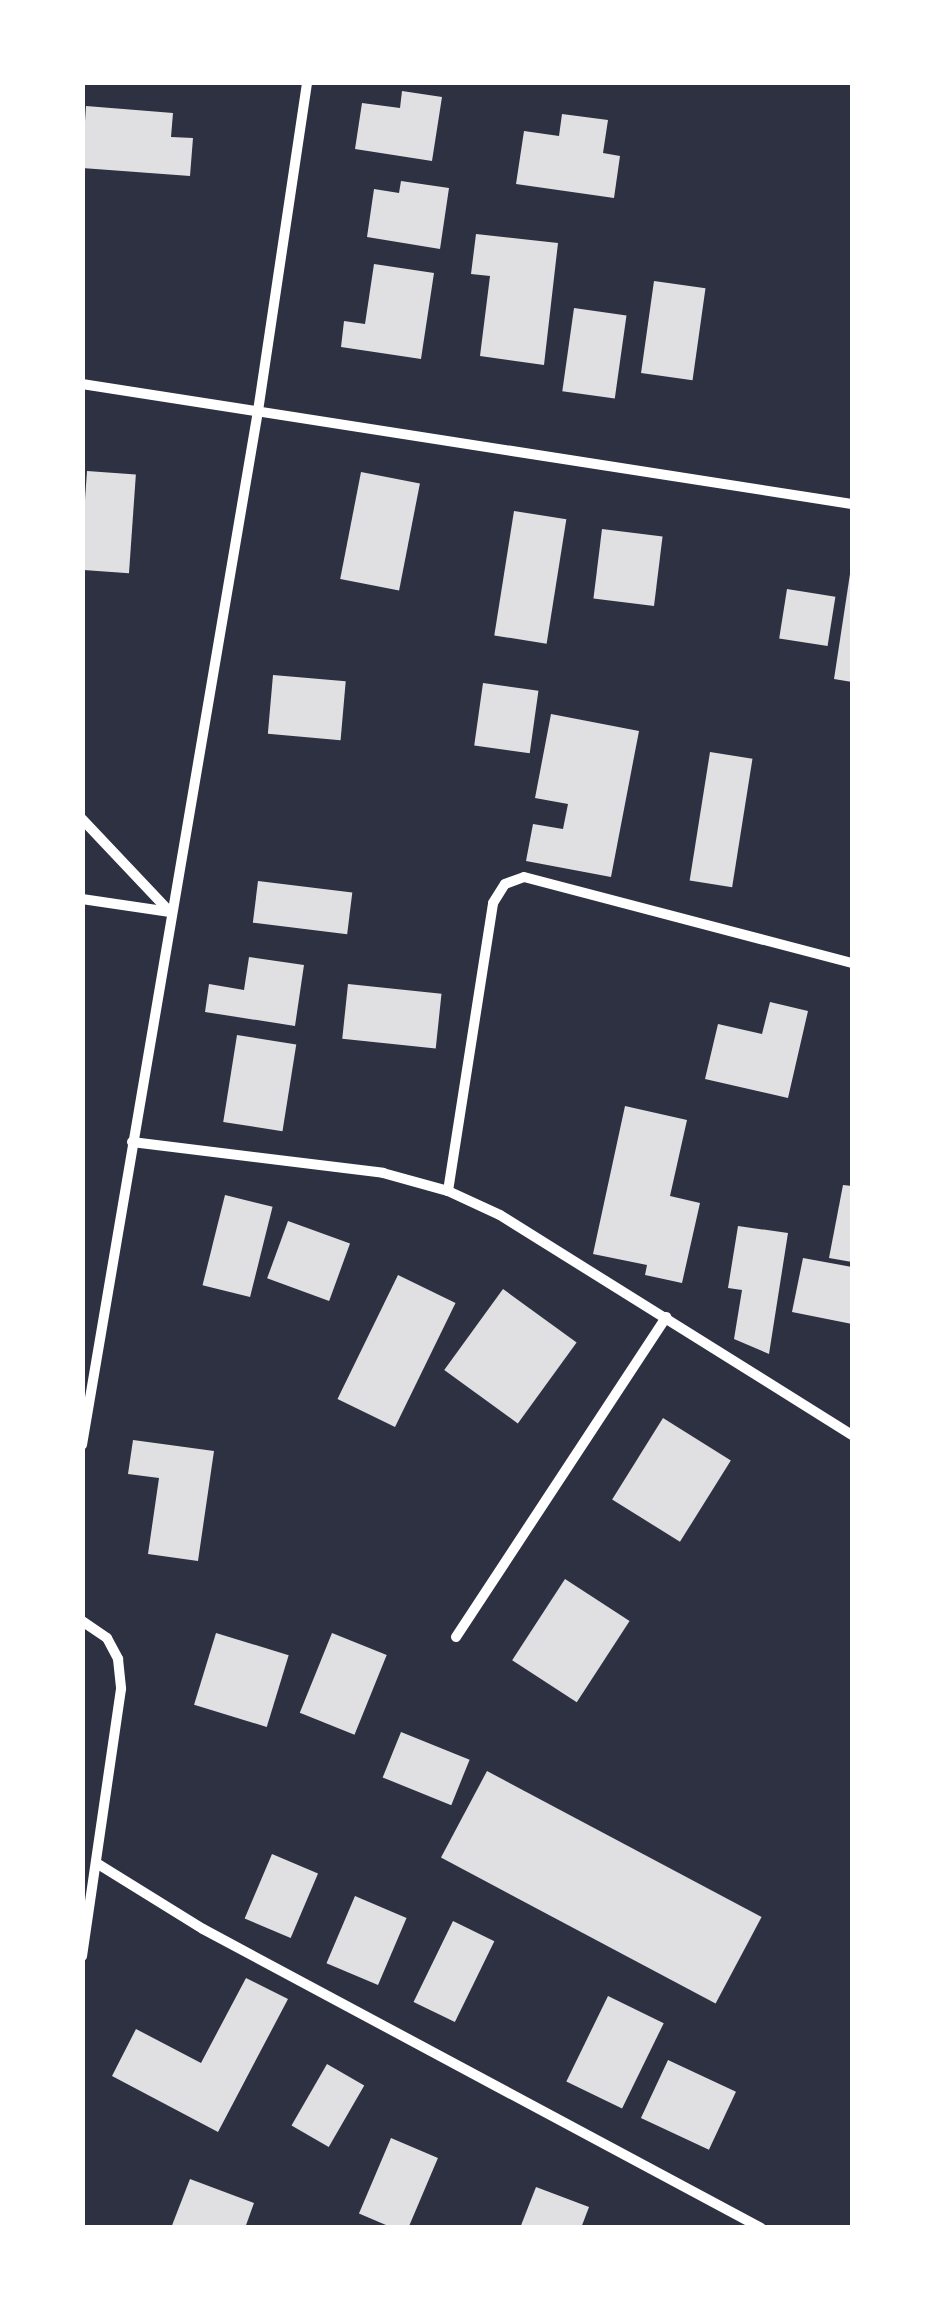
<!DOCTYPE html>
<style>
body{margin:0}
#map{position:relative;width:935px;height:2310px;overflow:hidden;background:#2d3142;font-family:Cabin,sans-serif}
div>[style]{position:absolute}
.building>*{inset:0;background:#e0e0e3;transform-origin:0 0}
.minor>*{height:10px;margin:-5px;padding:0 5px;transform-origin:5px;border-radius:5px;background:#fff}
span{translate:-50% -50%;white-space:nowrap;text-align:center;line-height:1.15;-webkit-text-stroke:9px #fff;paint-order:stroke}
.frame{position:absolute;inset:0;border:85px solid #fff;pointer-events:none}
</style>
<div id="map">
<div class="building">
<i style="clip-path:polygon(402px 91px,442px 97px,432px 161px,355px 149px,362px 103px,400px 108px)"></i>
<i style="clip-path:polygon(86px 106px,173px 113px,171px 137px,193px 138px,190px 176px,82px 168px)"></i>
<i style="clip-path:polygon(562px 114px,608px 120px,603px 153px,620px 156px,614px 198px,516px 184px,524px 131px,559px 136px)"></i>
<i style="clip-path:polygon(401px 181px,449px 188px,440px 249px,367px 237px,374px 189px,399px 193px)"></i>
<i style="clip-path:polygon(476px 234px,558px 243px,544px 365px,480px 356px,490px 276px,471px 274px)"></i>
<i style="clip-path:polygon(374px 264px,434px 273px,421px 359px,341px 347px,344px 321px,365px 324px)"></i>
<i style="left:654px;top:281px;width:52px;height:93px;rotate:8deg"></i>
<i style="left:574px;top:308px;width:53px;height:84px;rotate:8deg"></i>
<i style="left:87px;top:471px;width:49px;height:99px;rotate:4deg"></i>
<i style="left:361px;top:472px;width:60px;height:109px;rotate:11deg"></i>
<i style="left:514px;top:511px;width:53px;height:126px;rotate:9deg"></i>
<i style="left:602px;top:529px;width:61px;height:70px;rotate:7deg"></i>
<i style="clip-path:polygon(850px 574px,852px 574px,852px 682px,834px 679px)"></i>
<i style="left:787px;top:589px;width:49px;height:50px;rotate:9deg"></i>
<i style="left:273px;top:675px;width:73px;height:59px;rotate:5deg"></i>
<i style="left:483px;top:683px;width:56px;height:63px;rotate:8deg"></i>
<i style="clip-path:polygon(551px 714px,639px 731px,611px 877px,526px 861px,533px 824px,563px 829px,568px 804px,535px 798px)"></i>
<i style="left:710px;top:752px;width:43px;height:130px;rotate:9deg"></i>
<i style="left:258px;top:881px;width:95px;height:42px;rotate:7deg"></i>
<i style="clip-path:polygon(249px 957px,304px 965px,295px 1026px,205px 1012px,209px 984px,244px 990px)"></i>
<i style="left:348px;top:984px;width:94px;height:55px;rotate:6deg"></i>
<i style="clip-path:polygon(770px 1002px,808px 1011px,788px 1098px,705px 1079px,718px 1024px,762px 1034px)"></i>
<i style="left:237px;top:1035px;width:60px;height:88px;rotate:9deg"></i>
<i style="clip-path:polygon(625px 1106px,687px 1120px,670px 1196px,700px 1203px,682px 1283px,645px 1275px,647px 1265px,593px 1254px)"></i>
<i style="clip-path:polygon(843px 1185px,852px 1186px,852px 1262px,829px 1258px)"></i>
<i style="left:225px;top:1195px;width:49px;height:93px;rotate:14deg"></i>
<i style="left:288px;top:1221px;width:66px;height:61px;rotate:20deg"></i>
<i style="clip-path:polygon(738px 1226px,788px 1233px,769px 1354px,734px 1339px,742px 1290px,728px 1288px)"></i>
<i style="clip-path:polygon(803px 1258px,852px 1267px,852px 1324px,792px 1312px)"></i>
<i style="left:398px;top:1275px;width:64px;height:138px;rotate:26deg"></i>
<i style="left:503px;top:1289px;width:91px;height:100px;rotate:36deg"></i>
<i style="left:663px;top:1418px;width:80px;height:96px;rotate:32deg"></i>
<i style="clip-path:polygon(133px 1440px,214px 1451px,198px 1561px,148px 1554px,159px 1478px,128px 1474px)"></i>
<i style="left:565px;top:1579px;width:77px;height:97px;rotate:33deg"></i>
<i style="left:216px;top:1633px;width:76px;height:75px;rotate:17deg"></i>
<i style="left:332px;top:1633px;width:59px;height:86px;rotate:22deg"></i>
<i style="left:401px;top:1732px;width:74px;height:49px;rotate:22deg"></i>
<i style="left:487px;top:1771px;width:311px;height:98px;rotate:28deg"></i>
<i style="left:272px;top:1854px;width:50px;height:70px;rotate:23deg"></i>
<i style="left:355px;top:1896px;width:56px;height:73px;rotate:23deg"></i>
<i style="left:453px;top:1921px;width:46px;height:90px;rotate:26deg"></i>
<i style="clip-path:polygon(246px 1978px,288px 1999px,218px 2132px,112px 2076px,136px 2029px,201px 2063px)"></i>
<i style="left:608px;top:1996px;width:62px;height:95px;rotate:26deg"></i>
<i style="left:668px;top:2060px;width:75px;height:64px;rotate:25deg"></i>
<i style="left:327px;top:2064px;width:43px;height:71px;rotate:30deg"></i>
<i style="left:391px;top:2138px;width:51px;height:82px;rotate:23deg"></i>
<i style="clip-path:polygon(190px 2179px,254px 2203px,245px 2228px,171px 2228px)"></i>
<i style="clip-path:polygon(536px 2187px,589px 2207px,581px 2228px,520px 2228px)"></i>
</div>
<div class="minor">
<i style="left:82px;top:384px;width:779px;rotate:8.86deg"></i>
<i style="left:82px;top:819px;width:128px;rotate:46.6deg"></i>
<i style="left:82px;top:899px;width:89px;rotate:8.4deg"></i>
<i style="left:132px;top:1142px;width:253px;rotate:7deg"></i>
<i style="left:383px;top:1173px;width:67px;rotate:15.5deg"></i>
<i style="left:448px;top:1191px;width:57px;rotate:24.8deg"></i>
<i style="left:500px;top:1215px;width:415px;rotate:32deg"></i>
<i style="left:448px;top:1191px;width:291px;rotate:-81.1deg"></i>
<i style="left:493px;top:903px;width:22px;rotate:-58deg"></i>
<i style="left:505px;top:884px;width:20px;rotate:-20deg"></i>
<i style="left:524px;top:877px;width:339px;rotate:14.7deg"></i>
<i style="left:82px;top:1445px;width:1049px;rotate:-80.34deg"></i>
<i style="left:258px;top:411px;width:333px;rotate:-81.5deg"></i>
<i style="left:82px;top:1621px;width:30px;rotate:34deg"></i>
<i style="left:107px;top:1638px;width:24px;rotate:62deg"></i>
<i style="left:118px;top:1659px;width:30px;rotate:84deg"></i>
<i style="left:121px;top:1689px;width:270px;rotate:98.3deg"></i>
<i style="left:456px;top:1637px;width:383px;rotate:-56.7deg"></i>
<i style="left:98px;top:1864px;width:123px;rotate:31.8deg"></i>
<i style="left:203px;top:1929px;width:633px;rotate:28.18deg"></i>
</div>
<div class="frame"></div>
</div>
